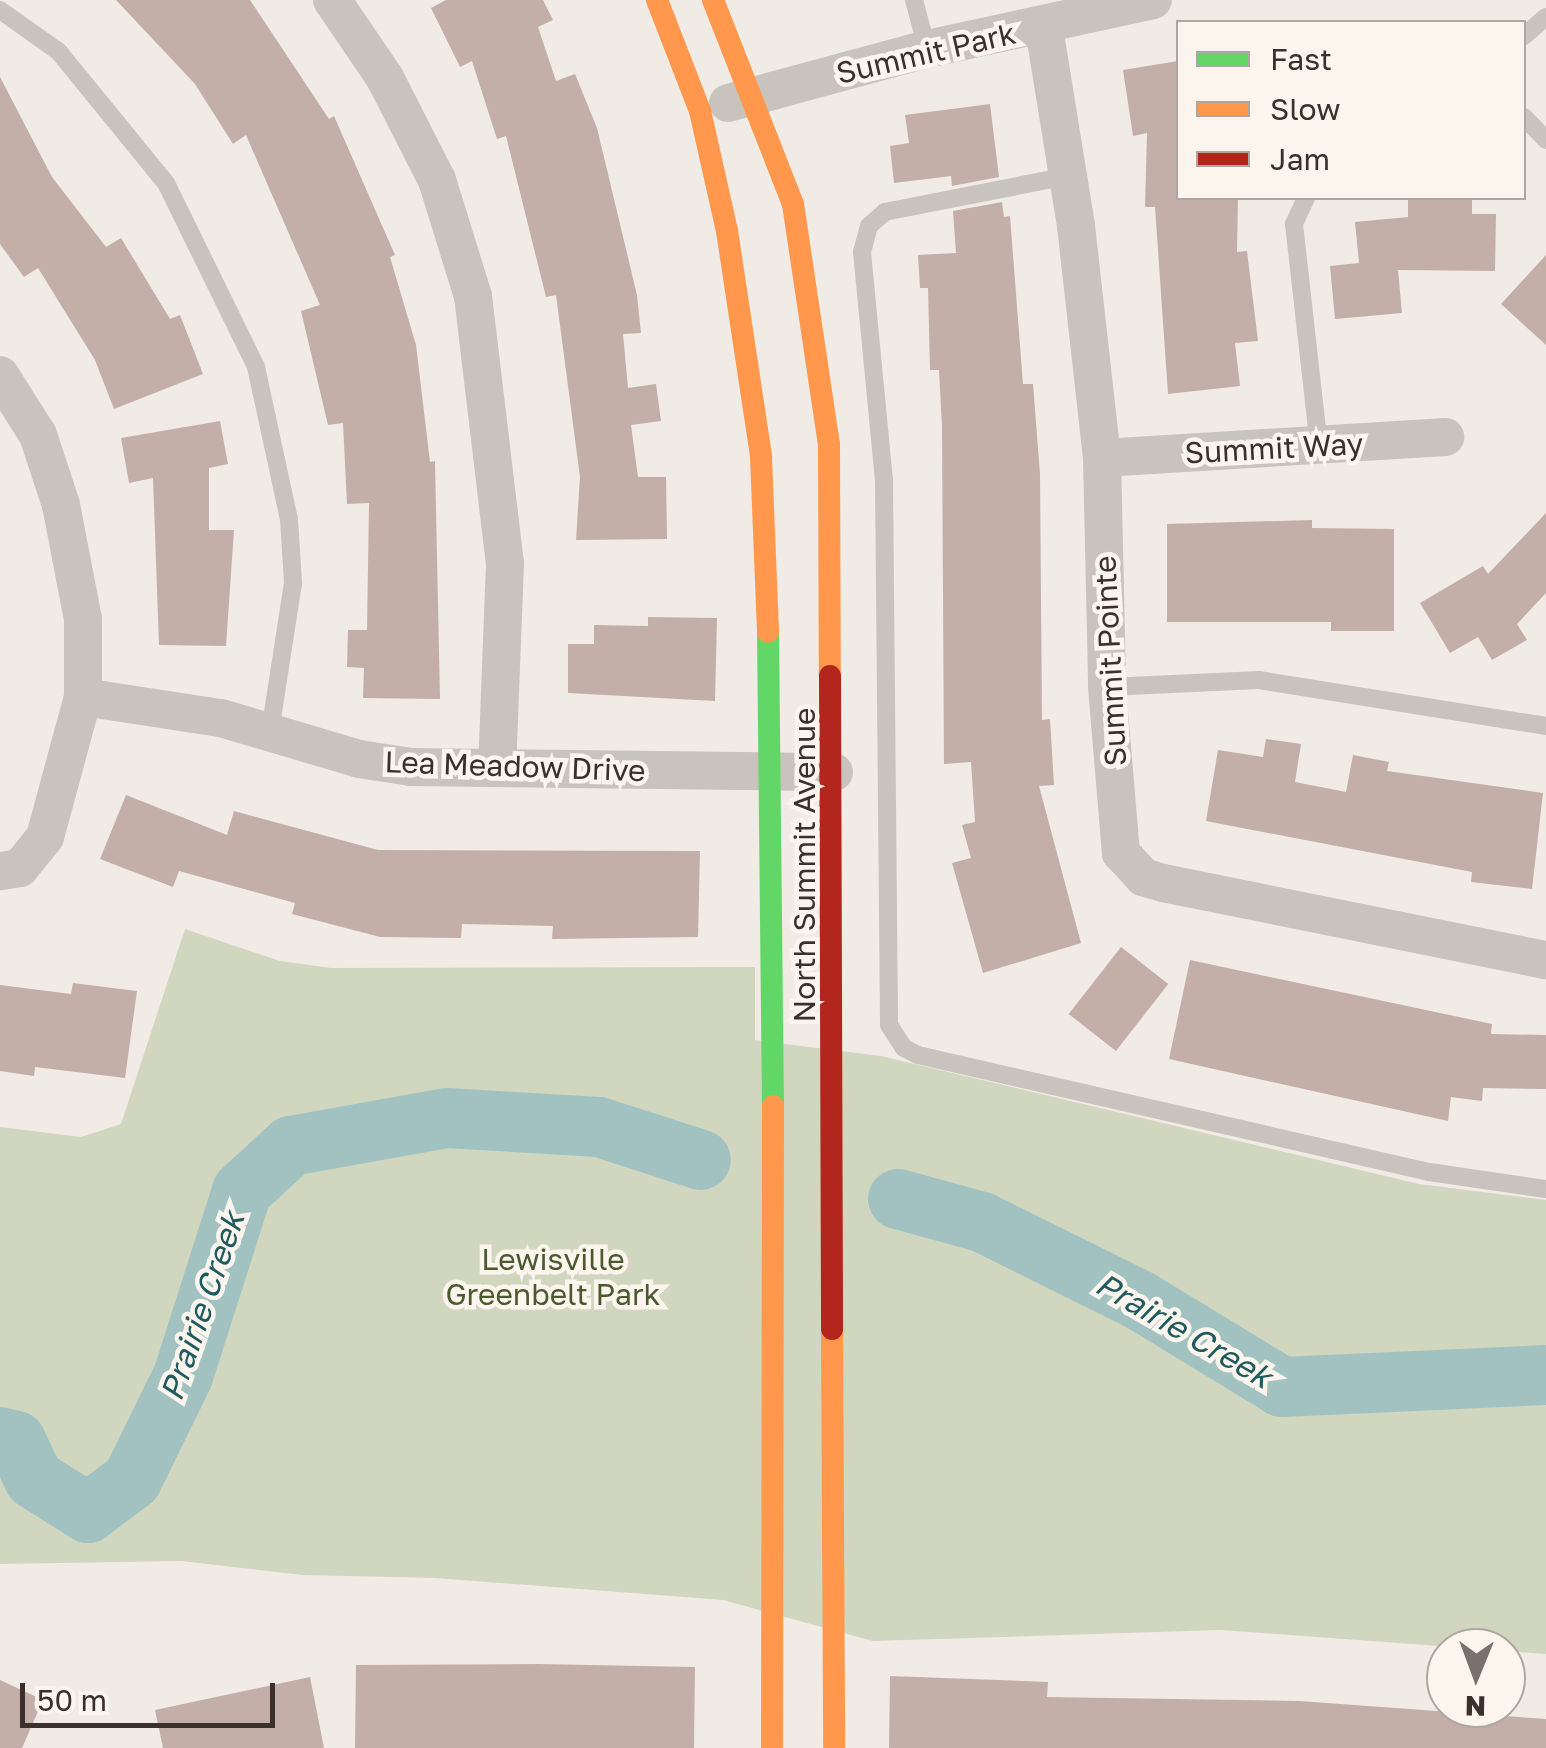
<!DOCTYPE html>
<style>
body{margin:0}
#map{position:relative;width:1546px;height:1748px;overflow:hidden;background:#f0ebe5;font-family:"Golos Text",sans-serif}
div>[style]{position:absolute}
.green>*{inset:0;background:#d1d6bf}
.stream>*{height:10px;margin:-5px;padding:0 5px;transform-origin:5px;border-radius:5px;background:#a1c2c1}
.river>*{height:60px;margin:-30px;padding:0 30px;transform-origin:30px;border-radius:30px;background:#a1c2c1}
.building>*{inset:0;background:#c3afa7;transform-origin:0 0}
.lane>*{height:18px;margin:-9px;padding:0 9px;transform-origin:9px;border-radius:9px;background:#c9c3be}
.street>*{height:38px;margin:-19px;padding:0 19px;transform-origin:19px;border-radius:19px;background:#c9c3be}
.fast>*{height:22px;margin:-11px;padding:0 11px;transform-origin:11px;border-radius:11px;background:#63d668}
.slow>*{height:22px;margin:-11px;padding:0 11px;transform-origin:11px;border-radius:11px;background:#ff974d}
.jam>*{height:22px;margin:-11px;padding:0 11px;transform-origin:11px;border-radius:11px;background:#b3261e}
span{translate:-50% -50%;white-space:nowrap;text-align:center;line-height:1.15;-webkit-text-stroke:9px #fbf5ee;paint-order:stroke}
.street-label{font-size:30px;color:#3b302b}
.park-label{font-size:30px;color:#4a5a2e}
.water-label{font-size:32px;color:#1f5a5e;font-style:italic}
.legend{position:absolute;left:1176px;top:20px;width:350px;height:180px;box-sizing:border-box;background:#fbf5ee;border:2px solid #aea6a0;margin:0;padding:12px 18px;list-style:none;font-size:30px;color:#3b302b}
.legend li{display:flex;align-items:center;gap:20px;height:50px}
.legend b{width:50px;border:2px solid #aea6a0}
.north{position:absolute;left:1426px;top:1628px;width:100px;height:100px;box-sizing:border-box;background:#fbf5ee;border:2px solid #aea6a0;border-radius:50%;rotate:181deg;font-size:28px;font-weight:700;line-height:40px;text-align:center;color:#3b302b}
.north::after{content:'';display:block;margin:auto;width:35px;height:45px;background:#7a716c;clip-path:polygon(50% 0,100% 100%,50% 72%,0 100%)}
.scale{position:absolute;left:20px;top:1683px;width:255px;height:45px;box-sizing:border-box;border:5px solid #3b302b;border-top:0;padding-left:12px;font-size:30px;line-height:35px;white-space:nowrap;color:#3b302b;-webkit-text-stroke:8px #fbf5ee;paint-order:stroke}
</style>
<div id="map">
<div class="green">
<i style="clip-path:polygon(185px 929px,280px 961px,331px 968px,755px 967px,755px 1040px,881px 1056px,1419px 1184px,1546px 1200px,1546px 1654px,1221px 1630px,873px 1641px,723px 1600px,435px 1578px,303px 1575px,181px 1561px,0 1564px,0 1127px,81px 1137px,121px 1124px)"></i>
</div>
<div class="stream">
<i style="left:1545px;top:1375px;width:5px;rotate:-79deg"></i>
</div>
<div class="river">
<i style="left:898px;top:1199px;width:87px;rotate:15.3deg"></i>
<i style="left:982px;top:1222px;width:178px;rotate:26.4deg"></i>
<i style="left:1141px;top:1301px;width:165px;rotate:31.4deg"></i>
<i style="left:1282px;top:1387px;width:264px;rotate:-2.6deg"></i>
<i style="left:0;top:1437px;width:16px;rotate:14deg"></i>
<i style="left:16px;top:1441px;width:42px;rotate:64.7deg"></i>
<i style="left:34px;top:1479px;width:64px;rotate:32.2deg"></i>
<i style="left:88px;top:1513px;width:55px;rotate:-36.9deg"></i>
<i style="left:132px;top:1480px;width:116px;rotate:-63.9deg"></i>
<i style="left:183px;top:1376px;width:194px;rotate:-72.3deg"></i>
<i style="left:242px;top:1191px;width:67px;rotate:-42.6deg"></i>
<i style="left:291px;top:1146px;width:158px;rotate:-10.2deg"></i>
<i style="left:447px;top:1118px;width:152px;rotate:3.4deg"></i>
<i style="left:599px;top:1127px;width:107px;rotate:17.9deg"></i>
</div>
<div class="building">
<i style="clip-path:polygon(116px 0,250px 0,329px 119px,334px 116px,395px 255px,390px 257px,416px 345px,430px 462px,435px 461px,440px 699px,363px 698px,364px 668px,347px 667px,348px 630px,367px 630px,369px 503px,347px 504px,343px 423px,328px 425px,301px 311px,320px 305px,246px 135px,233px 144px,195px 84px)"></i>
<i style="clip-path:polygon(446px 0,543px 0,553px 20px,538px 27px,556px 81px,575px 74px,597px 128px,637px 295px,641px 333px,623px 334px,628px 388px,656px 384px,661px 421px,631px 425px,638px 477px,666px 477px,667px 539px,576px 540px,580px 477px,556px 295px,546px 297px,506px 136px,497px 139px,472px 61px,460px 67px,431px 8px)"></i>
<i style="clip-path:polygon(1178px 61px,1178px 198px,1238px 198px,1237px 252px,1247px 251px,1258px 341px,1235px 343px,1240px 386px,1168px 394px,1155px 207px,1145px 207px,1147px 133px,1133px 136px,1123px 70px)"></i>
<i style="clip-path:polygon(0 77px,52px 177px,106px 247px,121px 238px,170px 319px,180px 315px,203px 374px,114px 409px,95px 360px,38px 268px,24px 277px,0 244px)"></i>
<i style="clip-path:polygon(990px 104px,999px 177px,952px 186px,951px 176px,894px 183px,890px 146px,909px 143px,905px 115px)"></i>
<i style="clip-path:polygon(1408px 198px,1472px 198px,1472px 214px,1496px 214px,1495px 271px,1398px 270px,1402px 313px,1335px 319px,1330px 266px,1359px 263px,1355px 222px,1408px 217px)"></i>
<i style="clip-path:polygon(1002px 202px,1004px 217px,1010px 216px,1023px 384px,1033px 384px,1040px 474px,1042px 720px,1050px 719px,1054px 785px,1039px 786px,1081px 943px,983px 973px,952px 863px,971px 858px,962px 825px,975px 822px,971px 762px,944px 764px,942px 427px,939px 370px,930px 370px,928px 288px,920px 288px,918px 255px,956px 253px,953px 211px)"></i>
<i style="clip-path:polygon(1546px 255px,1546px 345px,1501px 304px)"></i>
<i style="clip-path:polygon(220px 421px,228px 464px,209px 468px,209px 530px,234px 530px,226px 646px,159px 645px,153px 478px,129px 483px,121px 438px)"></i>
<i style="clip-path:polygon(1546px 513px,1546px 593px,1517px 624px,1527px 640px,1492px 660px,1478px 637px,1450px 653px,1420px 603px,1483px 566px,1488px 574px)"></i>
<i style="clip-path:polygon(1312px 520px,1312px 528px,1394px 529px,1394px 631px,1331px 631px,1331px 622px,1167px 622px,1167px 524px)"></i>
<i style="clip-path:polygon(648px 617px,717px 618px,715px 701px,568px 693px,568px 644px,594px 644px,594px 625px,648px 626px)"></i>
<i style="clip-path:polygon(1266px 739px,1301px 744px,1295px 782px,1346px 792px,1353px 755px,1389px 762px,1387px 771px,1543px 793px,1532px 889px,1471px 882px,1472px 872px,1206px 821px,1218px 750px,1263px 757px)"></i>
<i style="clip-path:polygon(126px 795px,227px 835px,234px 811px,378px 850px,700px 851px,698px 937px,552px 939px,553px 926px,462px 924px,461px 938px,380px 937px,292px 914px,295px 903px,179px 871px,173px 887px,100px 859px)"></i>
<i style="left:1121px;top:947px;width:60px;height:85px;rotate:38deg"></i>
<i style="clip-path:polygon(1190px 960px,1492px 1024px,1491px 1034px,1546px 1035px,1546px 1089px,1483px 1088px,1482px 1101px,1451px 1097px,1448px 1121px,1169px 1059px)"></i>
<i style="clip-path:polygon(73px 983px,137px 991px,125px 1078px,35px 1067px,34px 1076px,0 1071px,0 985px,71px 994px)"></i>
<i style="clip-path:polygon(538px 1664px,695px 1667px,694px 1748px,355px 1748px,356px 1665px)"></i>
<i style="clip-path:polygon(890px 1676px,1048px 1682px,1047px 1697px,1299px 1701px,1546px 1719px,1546px 1748px,889px 1748px)"></i>
<i style="clip-path:polygon(310px 1677px,324px 1748px,163px 1748px,155px 1710px)"></i>
<i style="clip-path:polygon(0 1680px,43px 1700px,22px 1748px,0 1748px)"></i>
</div>
<div class="lane">
<i style="left:914px;top:0;width:51px;rotate:75.1deg"></i>
<i style="left:0;top:10px;width:72px;rotate:35.4deg"></i>
<i style="left:59px;top:52px;width:169px;rotate:50.8deg"></i>
<i style="left:166px;top:183px;width:205px;rotate:63.9deg"></i>
<i style="left:256px;top:367px;width:156px;rotate:77.8deg"></i>
<i style="left:289px;top:519px;width:64px;rotate:86.4deg"></i>
<i style="left:293px;top:583px;width:150px;rotate:98.8deg"></i>
<i style="left:1524px;top:36px;width:29px;rotate:-41deg"></i>
<i style="left:1524px;top:117px;width:32px;rotate:46deg"></i>
<i style="left:1068px;top:176px;width:187px;rotate:168.9deg"></i>
<i style="left:885px;top:212px;width:21px;rotate:139deg"></i>
<i style="left:869px;top:226px;width:27px;rotate:105deg"></i>
<i style="left:862px;top:252px;width:229px;rotate:84.5deg"></i>
<i style="left:884px;top:480px;width:545px;rotate:89.47deg"></i>
<i style="left:889px;top:1025px;width:27px;rotate:57deg"></i>
<i style="left:904px;top:1048px;width:16px;rotate:27deg"></i>
<i style="left:918px;top:1055px;width:524px;rotate:12.9deg"></i>
<i style="left:1429px;top:1172px;width:118px;rotate:8.3deg"></i>
<i style="left:1306px;top:198px;width:29px;rotate:115deg"></i>
<i style="left:1294px;top:224px;width:224px;rotate:83.6deg"></i>
<i style="left:1107px;top:687px;width:152px;rotate:-2.6deg"></i>
<i style="left:1259px;top:680px;width:291px;rotate:9.1deg"></i>
</div>
<div class="street">
<i style="left:332px;top:0;width:94px;rotate:55.8deg"></i>
<i style="left:385px;top:78px;width:114px;rotate:63deg"></i>
<i style="left:437px;top:180px;width:121px;rotate:72.8deg"></i>
<i style="left:473px;top:296px;width:269px;rotate:83.2deg"></i>
<i style="left:505px;top:563px;width:204px;rotate:92.2deg"></i>
<i style="left:1044px;top:28px;width:201px;rotate:80.8deg"></i>
<i style="left:1076px;top:226px;width:233px;rotate:83.6deg"></i>
<i style="left:1102px;top:458px;width:229px;rotate:88.7deg"></i>
<i style="left:1107px;top:687px;width:167px;rotate:85.2deg"></i>
<i style="left:1121px;top:853px;width:33px;rotate:47deg"></i>
<i style="left:1143px;top:877px;width:21px;rotate:17deg"></i>
<i style="left:1163px;top:883px;width:391px;rotate:11.4deg"></i>
<i style="left:728px;top:103px;width:206px;rotate:-15.2deg"></i>
<i style="left:927px;top:49px;width:231px;rotate:-12.2deg"></i>
<i style="left:0;top:375px;width:71px;rotate:57.7deg"></i>
<i style="left:38px;top:435px;width:74px;rotate:71.8deg"></i>
<i style="left:61px;top:505px;width:116px;rotate:79.1deg"></i>
<i style="left:83px;top:619px;width:78px;rotate:90deg"></i>
<i style="left:83px;top:697px;width:145px;rotate:105.2deg"></i>
<i style="left:45px;top:837px;width:40px;rotate:129deg"></i>
<i style="left:20px;top:868px;width:20px;rotate:171deg"></i>
<i style="left:1102px;top:458px;width:344px;rotate:-3.5deg"></i>
<i style="left:83px;top:697px;width:140px;rotate:8.7deg"></i>
<i style="left:221px;top:718px;width:144px;rotate:16.5deg"></i>
<i style="left:359px;top:759px;width:53px;rotate:8.7deg"></i>
<i style="left:411px;top:767px;width:423px;rotate:0.7deg"></i>
</div>
<div class="fast">
<i style="left:768px;top:632px;width:474px;rotate:89.4deg"></i>
</div>
<div class="slow">
<i style="left:657px;top:0;width:119px;rotate:68.8deg"></i>
<i style="left:700px;top:111px;width:123px;rotate:77.3deg"></i>
<i style="left:727px;top:231px;width:229px;rotate:81.4deg"></i>
<i style="left:761px;top:457px;width:175px;rotate:87.7deg"></i>
<i style="left:713px;top:0;width:219px;rotate:68.6deg"></i>
<i style="left:793px;top:204px;width:243px;rotate:81.5deg"></i>
<i style="left:829px;top:444px;width:232px;rotate:89.8deg"></i>
<i style="left:832px;top:1329px;width:419px;rotate:89.7deg"></i>
<i style="left:772px;top:1748px;width:642px;rotate:-89.91deg"></i>
</div>
<div class="jam">
<i style="left:830px;top:676px;width:653px;rotate:89.82deg"></i>
</div>
<div class="street-label">
<span style="left:926px;top:53px;rotate:-13deg">Summit Park</span>
<span style="left:1274px;top:448px;rotate:-3deg">Summit Way</span>
<span style="left:1110px;top:661px;rotate:-93deg">Summit Pointe</span>
<span style="left:515px;top:766px;rotate:2deg">Lea Meadow Drive</span>
<span style="left:804px;top:865px;rotate:-90deg">North Summit Avenue</span>
</div>
<div class="park-label">
<span style="left:553px;top:1276px">Lewisville<br>Greenbelt Park</span>
</div>
<div class="water-label">
<span style="left:202px;top:1306px;rotate:-71deg">Prairie Creek</span>
<span style="left:1184px;top:1330px;rotate:30deg">Prairie Creek</span>
</div>
<ul class="legend">
<li><b style="height:12px;background:#63d668"></b>Fast</li>
<li><b style="height:12px;background:#ff974d"></b>Slow</li>
<li><b style="height:12px;background:#b3261e"></b>Jam</li>
</ul>
<div class="north">N</div>
<div class="scale">50 m</div>
</div>
